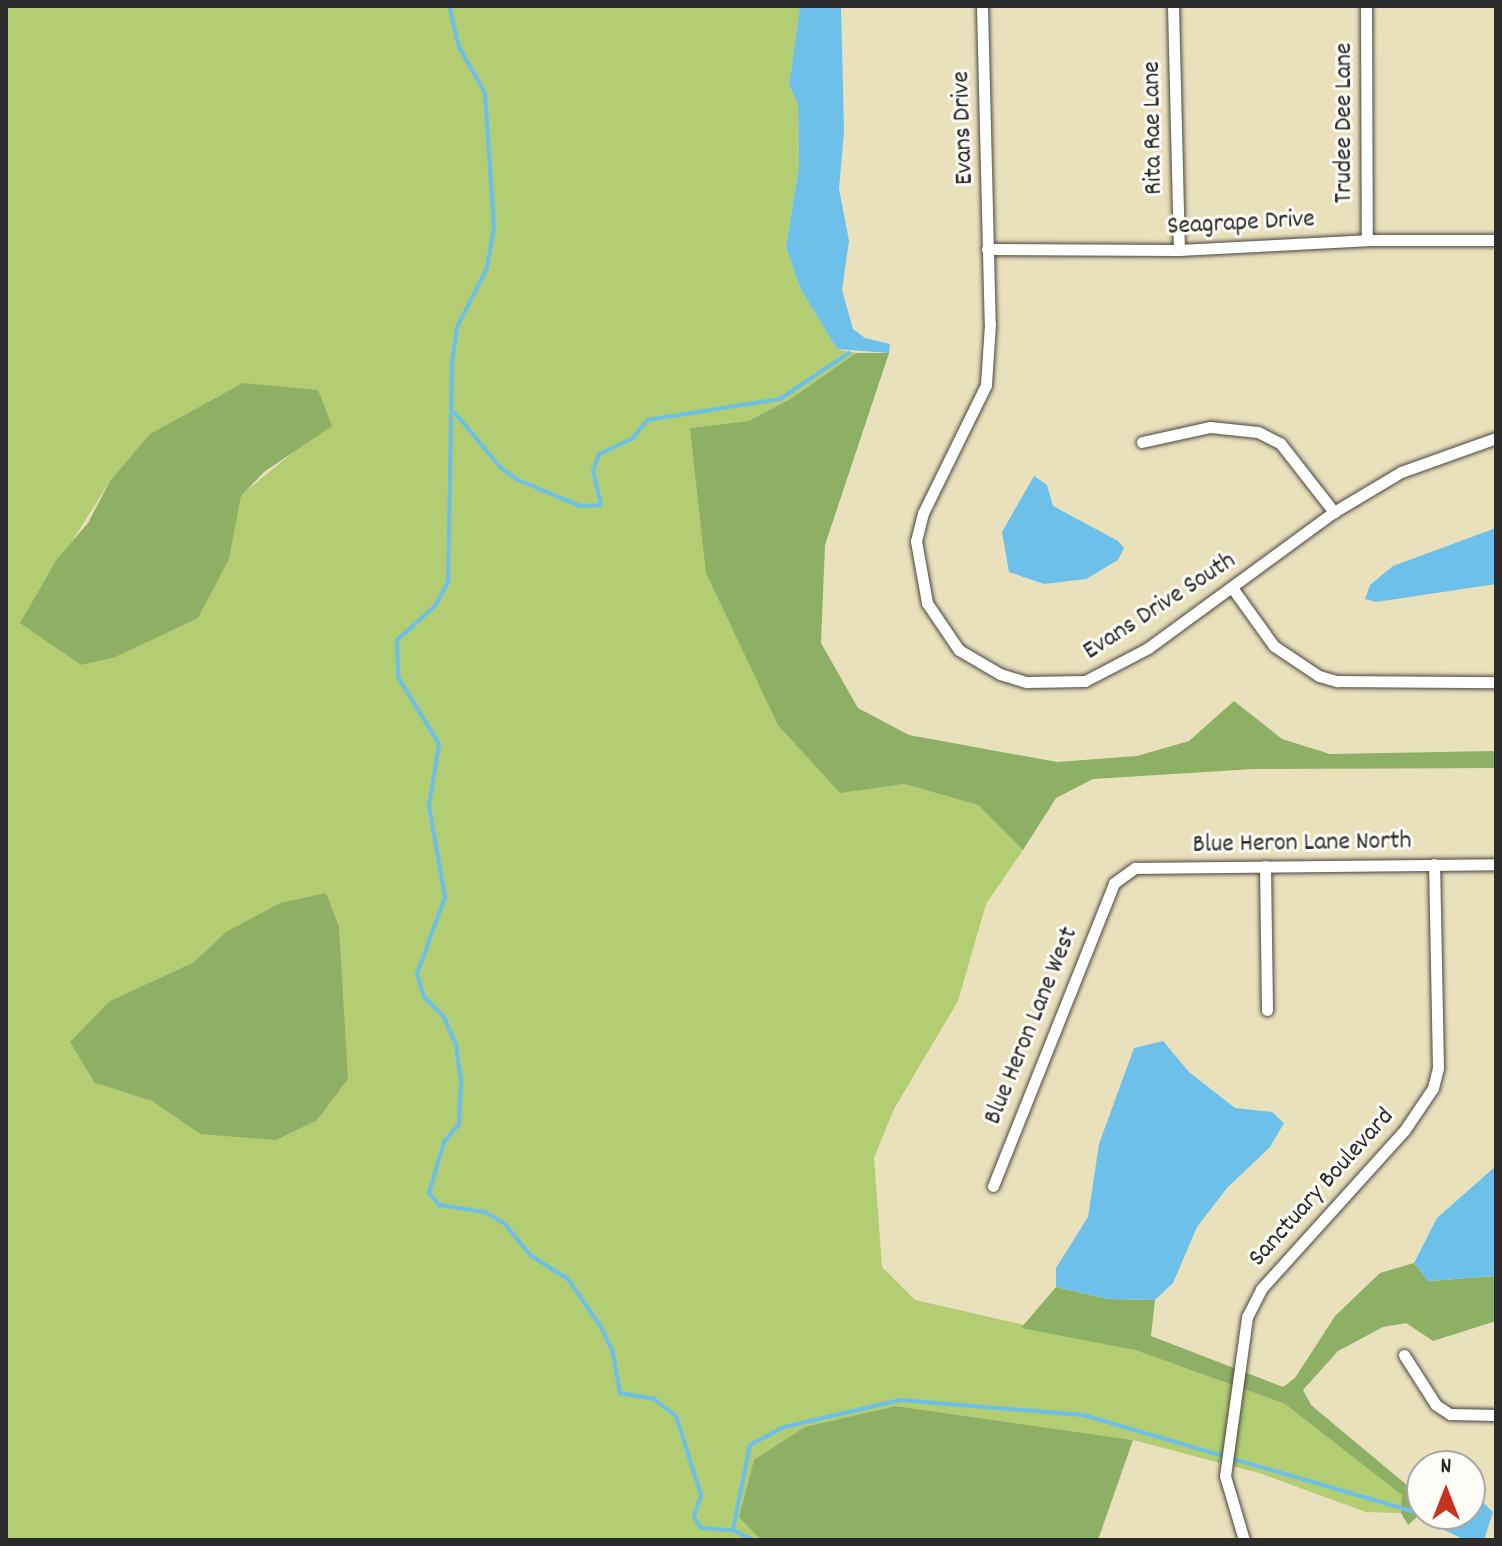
<!DOCTYPE html>
<style>
body{margin:0}
#map{position:relative;width:1502px;height:1546px;overflow:hidden;background:#e9e0bc;font-family:Dekko,sans-serif}
div>[style]{position:absolute}
.green>*{inset:0;background:#b3cd73}
.forest>*{inset:0;background:#8eb065}
.water>*{inset:0;background:#6dc0e9}
.stream>*{height:4px;margin:-2px;padding:0 2px;transform-origin:2px;border-radius:2px;background:#6dc0e9}
.roads{filter:drop-shadow(0 0 2px #484641) drop-shadow(0 0 2px #484641)}
.street>*{height:11px;margin:-5.5px;padding:0 5.5px;transform-origin:5.5px;border-radius:5.5px;background:#fff}
span{translate:-50% -50%;white-space:nowrap;text-align:center;line-height:1.15;-webkit-text-stroke:6px #fdfcf7;paint-order:stroke}
.street-label{font-size:26px;color:#2b2b2b}
.frame{position:absolute;inset:0;border:8px solid #2b2b2b;pointer-events:none}
.north{position:absolute;left:1406px;top:1450px;width:80px;height:80px;box-sizing:border-box;background:#fdfcf7;border:2px solid #a9a8a5;border-radius:50%;rotate:0deg;font-size:22px;font-weight:700;line-height:32px;text-align:center;color:#2b2b2b}
.north::after{content:'';display:block;margin:auto;width:28px;height:36px;background:#c8321e;clip-path:polygon(50% 0,100% 100%,50% 72%,0 100%)}
</style>
<div id="map">
<div class="green">
<i style="clip-path:polygon(evenodd,6px 6px,800px 6px,789px 85px,798px 104px,799px 166px,786px 247px,800px 288px,837px 349px,856px 353px,792px 398px,748px 421px,690px 428px,840px 792px,904px 784px,978px 805px,1023px 850px,986px 904px,958px 1001px,894px 1109px,874px 1158px,882px 1267px,915px 1300px,1135px 1350px,1285px 1404px,1403px 1495px,1401px 1513px,1366px 1512px,1259px 1473px,1133px 1440px,896px 1406px,739px 1516px,761px 1540px,6px 1540px,6px 6px,296px 450px,240px 496px,229px 559px,148px 640px,113px 658px,81px 665px,21px 623px,110px 481px,296px 450px,6px 6px,339px 927px,342px 991px,200px 1134px,152px 1101px,95px 1083px,110px 1001px,194px 962px,226px 932px,339px 927px)"></i>
</div>
<div class="forest">
<i style="clip-path:polygon(856px 353px,889px 353px,825px 545px,821px 643px,858px 708px,909px 735px,1057px 762px,1137px 756px,1189px 741px,1234px 701px,1282px 739px,1330px 754px,1496px 751px,1496px 768px,1253px 769px,1093px 779px,1056px 798px,1023px 850px,978px 805px,904px 784px,840px 793px,778px 725px,706px 573px,690px 428px,748px 421px,792px 398px)"></i>
<i style="clip-path:polygon(243px 383px,318px 390px,332px 426px,264px 472px,241px 496px,229px 559px,198px 618px,113px 658px,81px 665px,20px 623px,57px 559px,88px 523px,110px 481px,150px 434px)"></i>
<i style="clip-path:polygon(326px 893px,339px 927px,348px 1079px,317px 1120px,276px 1140px,200px 1134px,152px 1101px,95px 1083px,70px 1042px,110px 1001px,194px 962px,226px 932px,280px 903px)"></i>
<i style="clip-path:polygon(1414px 1263px,1428px 1281px,1496px 1276px,1496px 1321px,1433px 1341px,1406px 1323px,1383px 1327px,1338px 1351px,1303px 1390px,1311px 1405px,1420px 1496px,1417px 1517px,1408px 1525px,1401px 1513px,1402px 1495px,1285px 1404px,1135px 1350px,1021px 1328px,1056px 1287px,1108px 1299px,1155px 1300px,1151px 1336px,1283px 1387px,1295px 1378px,1335px 1316px,1380px 1273px)"></i>
<i style="clip-path:polygon(896px 1406px,1133px 1440px,1098px 1540px,761px 1540px,739px 1517px,754px 1460px,805px 1427px)"></i>
</div>
<div class="water">
<i style="clip-path:polygon(800px 6px,841px 6px,844px 130px,839px 189px,849px 241px,842px 290px,853px 329px,865px 338px,890px 344px,889px 353px,837px 349px,800px 288px,786px 247px,799px 166px,798px 104px,789px 85px)"></i>
<i style="clip-path:polygon(1034px 476px,1047px 485px,1053px 506px,1118px 541px,1124px 548px,1118px 560px,1086px 579px,1044px 584px,1009px 572px,1002px 532px)"></i>
<i style="clip-path:polygon(1496px 528px,1496px 584px,1376px 602px,1365px 599px,1370px 585px,1393px 566px)"></i>
<i style="clip-path:polygon(1163px 1041px,1189px 1072px,1235px 1108px,1272px 1112px,1284px 1123px,1270px 1147px,1227px 1188px,1197px 1227px,1173px 1283px,1155px 1300px,1108px 1299px,1056px 1287px,1056px 1268px,1088px 1217px,1099px 1144px,1134px 1048px)"></i>
<i style="clip-path:polygon(1496px 1166px,1496px 1276px,1428px 1281px,1414px 1263px,1437px 1218px)"></i>
<i style="clip-path:polygon(1470px 1490px,1493px 1512px,1484px 1540px,1465px 1540px,1417px 1517px,1422px 1505px,1422px 1514px,1470px 1514px)"></i>
</div>
<div class="stream">
<i style="left:449px;top:6px;width:42px;rotate:76.3deg"></i>
<i style="left:459px;top:47px;width:53px;rotate:60.5deg"></i>
<i style="left:485px;top:93px;width:134px;rotate:86.2deg"></i>
<i style="left:494px;top:227px;width:42px;rotate:99.7deg"></i>
<i style="left:487px;top:268px;width:66px;rotate:117deg"></i>
<i style="left:457px;top:327px;width:35px;rotate:98deg"></i>
<i style="left:452px;top:362px;width:220px;rotate:91deg"></i>
<i style="left:448px;top:582px;width:26px;rotate:118deg"></i>
<i style="left:436px;top:605px;width:52px;rotate:138.1deg"></i>
<i style="left:397px;top:640px;width:37px;rotate:88deg"></i>
<i style="left:398px;top:677px;width:79px;rotate:58.5deg"></i>
<i style="left:439px;top:744px;width:63px;rotate:99.2deg"></i>
<i style="left:429px;top:806px;width:92px;rotate:80deg"></i>
<i style="left:445px;top:897px;width:82px;rotate:110deg"></i>
<i style="left:417px;top:974px;width:24px;rotate:73deg"></i>
<i style="left:424px;top:997px;width:28px;rotate:45deg"></i>
<i style="left:444px;top:1017px;width:30px;rotate:67deg"></i>
<i style="left:456px;top:1045px;width:34px;rotate:82deg"></i>
<i style="left:461px;top:1079px;width:45px;rotate:92.5deg"></i>
<i style="left:459px;top:1124px;width:23px;rotate:130deg"></i>
<i style="left:444px;top:1142px;width:53px;rotate:106.4deg"></i>
<i style="left:429px;top:1193px;width:16px;rotate:50deg"></i>
<i style="left:439px;top:1205px;width:47px;rotate:8.7deg"></i>
<i style="left:485px;top:1212px;width:23px;rotate:31deg"></i>
<i style="left:505px;top:1224px;width:40px;rotate:51deg"></i>
<i style="left:530px;top:1255px;width:45px;rotate:32.3deg"></i>
<i style="left:568px;top:1279px;width:58px;rotate:55.5deg"></i>
<i style="left:601px;top:1327px;width:29px;rotate:65deg"></i>
<i style="left:613px;top:1353px;width:41px;rotate:80.1deg"></i>
<i style="left:620px;top:1393px;width:35px;rotate:10deg"></i>
<i style="left:654px;top:1399px;width:28px;rotate:38deg"></i>
<i style="left:676px;top:1416px;width:83px;rotate:72.4deg"></i>
<i style="left:701px;top:1495px;width:23px;rotate:108deg"></i>
<i style="left:694px;top:1517px;width:13px;rotate:58deg"></i>
<i style="left:701px;top:1528px;width:32px;rotate:4deg"></i>
<i style="left:733px;top:1530px;width:22px;rotate:27deg"></i>
<i style="left:455px;top:413px;width:70px;rotate:50.2deg"></i>
<i style="left:500px;top:467px;width:22px;rotate:36deg"></i>
<i style="left:518px;top:480px;width:67px;rotate:22.8deg"></i>
<i style="left:580px;top:506px;width:21px;rotate:-3deg"></i>
<i style="left:601px;top:505px;width:35px;rotate:-103deg"></i>
<i style="left:593px;top:471px;width:18px;rotate:-71deg"></i>
<i style="left:599px;top:454px;width:38px;rotate:-25deg"></i>
<i style="left:633px;top:438px;width:23px;rotate:-52deg"></i>
<i style="left:647px;top:420px;width:135px;rotate:-9deg"></i>
<i style="left:780px;top:399px;width:83px;rotate:-33.7deg"></i>
<i style="left:733px;top:1529px;width:86px;rotate:-78.6deg"></i>
<i style="left:750px;top:1445px;width:38px;rotate:-28deg"></i>
<i style="left:784px;top:1427px;width:119px;rotate:-13.1deg"></i>
<i style="left:900px;top:1400px;width:184px;rotate:4.7deg"></i>
<i style="left:1083px;top:1415px;width:349px;rotate:16.3deg"></i>
</div>
<div class="roads">
<div class="street">
<i style="left:982px;top:6px;width:318px;rotate:88.6deg"></i>
<i style="left:990px;top:324px;width:61px;rotate:93.8deg"></i>
<i style="left:986px;top:385px;width:143px;rotate:116.2deg"></i>
<i style="left:923px;top:513px;width:29px;rotate:104deg"></i>
<i style="left:916px;top:541px;width:63px;rotate:79.9deg"></i>
<i style="left:927px;top:603px;width:57px;rotate:55.8deg"></i>
<i style="left:959px;top:650px;width:48px;rotate:30.3deg"></i>
<i style="left:1000px;top:674px;width:28px;rotate:17deg"></i>
<i style="left:1027px;top:682px;width:58px;rotate:-1deg"></i>
<i style="left:1085px;top:681px;width:71px;rotate:-27.6deg"></i>
<i style="left:1148px;top:648px;width:230px;rotate:-36.2deg"></i>
<i style="left:1334px;top:512px;width:78px;rotate:-30.8deg"></i>
<i style="left:1401px;top:472px;width:101px;rotate:-19.7deg"></i>
<i style="left:1173px;top:6px;width:244px;rotate:88.6deg"></i>
<i style="left:1366px;top:6px;width:234px;rotate:89.8deg"></i>
<i style="left:987px;top:249px;width:192px;rotate:0.3deg"></i>
<i style="left:1179px;top:250px;width:188px;rotate:-3deg"></i>
<i style="left:1367px;top:240px;width:129px"></i>
<i style="left:1142px;top:442px;width:70px;rotate:-12.4deg"></i>
<i style="left:1210px;top:427px;width:48px;rotate:5.9deg"></i>
<i style="left:1258px;top:432px;width:25px;rotate:27deg"></i>
<i style="left:1280px;top:443px;width:88px;rotate:52deg"></i>
<i style="left:1233px;top:589px;width:70px;rotate:54.3deg"></i>
<i style="left:1274px;top:646px;width:54px;rotate:33.7deg"></i>
<i style="left:1319px;top:676px;width:19px;rotate:16deg"></i>
<i style="left:1337px;top:681px;width:159px;rotate:0.4deg"></i>
<i style="left:1265px;top:866px;width:144px;rotate:89.2deg"></i>
<i style="left:993px;top:1186px;width:326px;rotate:-68.2deg"></i>
<i style="left:1114px;top:883px;width:26px;rotate:-36deg"></i>
<i style="left:1135px;top:868px;width:361px;rotate:-0.6deg"></i>
<i style="left:1404px;top:1355px;width:59px;rotate:57.4deg"></i>
<i style="left:1436px;top:1405px;width:17px;rotate:33deg"></i>
<i style="left:1450px;top:1414px;width:46px;rotate:1.2deg"></i>
<i style="left:1244px;top:1540px;width:67px;rotate:-106.5deg"></i>
<i style="left:1225px;top:1476px;width:161px;rotate:-82.1deg"></i>
<i style="left:1247px;top:1317px;width:31px;rotate:-63deg"></i>
<i style="left:1261px;top:1289px;width:213px;rotate:-47.9deg"></i>
<i style="left:1404px;top:1131px;width:52px;rotate:-56deg"></i>
<i style="left:1433px;top:1088px;width:21px;rotate:-76deg"></i>
<i style="left:1438px;top:1068px;width:204px;rotate:-91.1deg"></i>
</div>
</div>
<div class="street-label">
<span style="left:1345px;top:123px;rotate:-90deg">Trudee Dee Lane</span>
<span style="left:964px;top:128px;rotate:-92deg">Evans Drive</span>
<span style="left:1154px;top:128px;rotate:-91deg">Rita Rae Lane</span>
<span style="left:1241px;top:224px;rotate:-3deg">Seagrape Drive</span>
<span style="left:1160px;top:607px;rotate:-33deg">Evans Drive South</span>
<span style="left:1302px;top:844px;rotate:-1deg">Blue Heron Lane North</span>
<span style="left:1032px;top:1026px;rotate:-68deg">Blue Heron Lane West</span>
<span style="left:1322px;top:1188px;rotate:-48deg">Sanctuary Boulevard</span>
</div>
<div class="frame"></div>
<div class="north">N</div>
</div>
